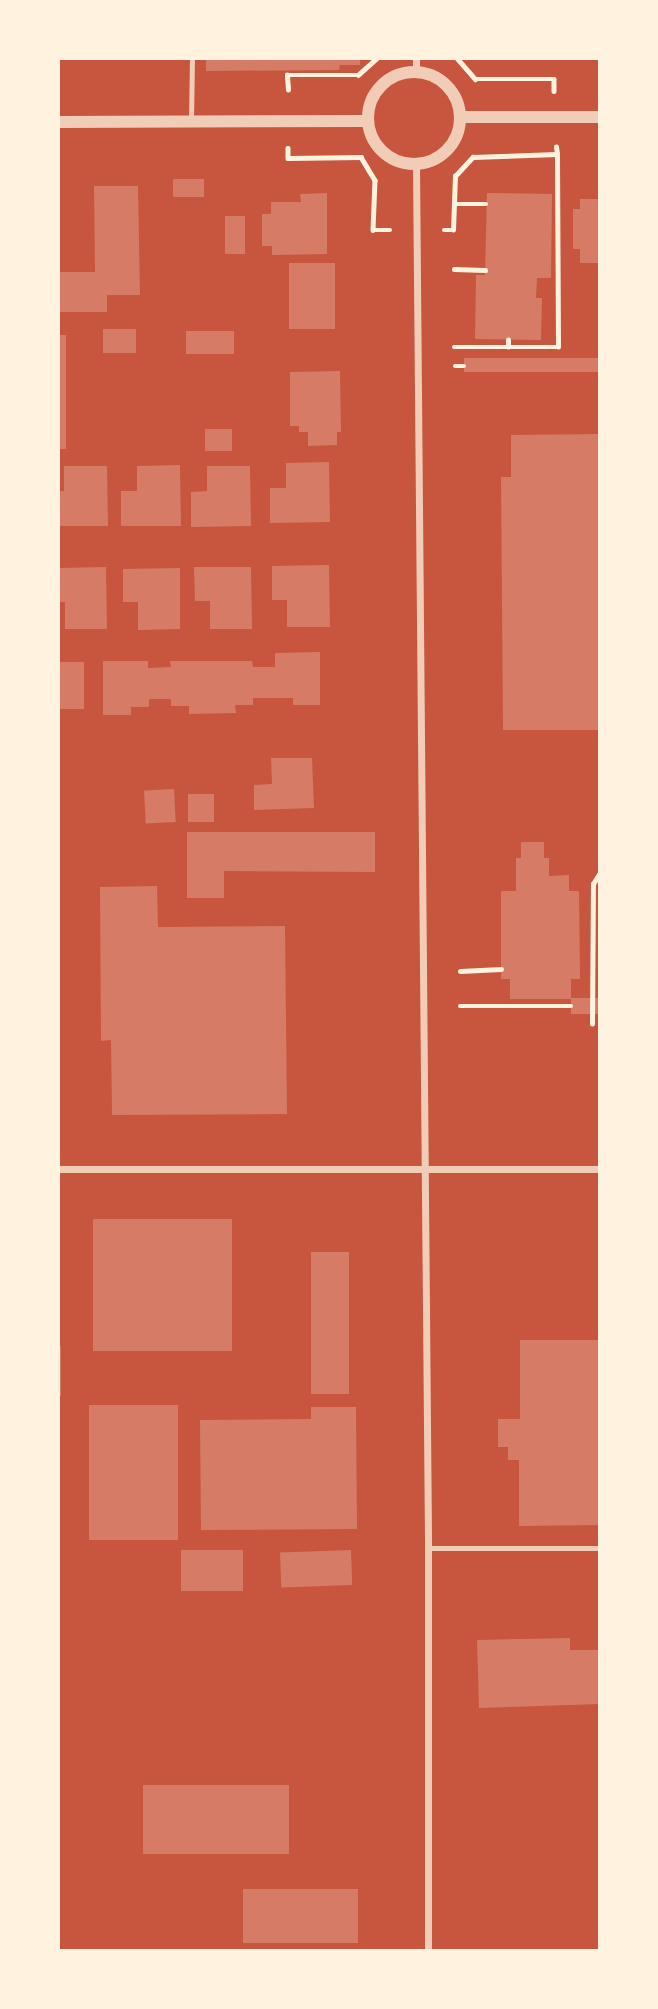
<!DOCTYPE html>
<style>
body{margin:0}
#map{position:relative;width:658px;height:2009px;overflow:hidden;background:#c8553d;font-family:Commissioner,sans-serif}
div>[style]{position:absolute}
.building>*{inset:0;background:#d67c66;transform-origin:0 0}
.path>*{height:4.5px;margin:-2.25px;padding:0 2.25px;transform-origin:2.25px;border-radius:2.25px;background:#fff3e0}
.service>*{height:5px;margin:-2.5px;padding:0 2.5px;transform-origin:2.5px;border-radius:2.5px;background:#f1ccb7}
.minor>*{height:7px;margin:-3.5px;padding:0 3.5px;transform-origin:3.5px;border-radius:3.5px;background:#f1ccb7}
.tertiary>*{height:12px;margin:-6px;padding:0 6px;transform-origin:6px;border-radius:6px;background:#f1ccb7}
.tertiary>.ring{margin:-6px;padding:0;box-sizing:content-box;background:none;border:12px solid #f1ccb7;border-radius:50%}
span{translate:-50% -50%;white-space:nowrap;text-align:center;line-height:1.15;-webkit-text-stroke:5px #fff3e0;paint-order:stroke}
.frame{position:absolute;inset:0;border:60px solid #fff3e0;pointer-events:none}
</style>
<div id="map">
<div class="building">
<i style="clip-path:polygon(206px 58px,360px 58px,360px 65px,340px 65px,339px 70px,206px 71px)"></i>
<i style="left:173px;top:179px;width:31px;height:18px"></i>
<i style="clip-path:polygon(94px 186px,138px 186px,140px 295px,107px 295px,107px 312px,58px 312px,58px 272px,95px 272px)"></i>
<i style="clip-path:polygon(327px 193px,327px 254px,272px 255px,272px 246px,262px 246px,262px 214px,271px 214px,271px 202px,301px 202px,300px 194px)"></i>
<i style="clip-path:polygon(487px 193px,552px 194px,551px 278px,537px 278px,536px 298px,542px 298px,541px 340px,475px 339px,476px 275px,485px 275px)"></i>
<i style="clip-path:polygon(580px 199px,600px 199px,600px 263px,580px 263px,580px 249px,573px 249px,573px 209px,580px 209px)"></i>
<i style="left:225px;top:216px;width:20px;height:38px"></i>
<i style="left:289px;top:263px;width:46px;height:66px"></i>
<i style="left:103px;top:329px;width:33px;height:24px"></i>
<i style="left:186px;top:331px;width:48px;height:23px"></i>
<i style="left:58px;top:335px;width:8px;height:114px"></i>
<i style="left:464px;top:358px;width:136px;height:14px"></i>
<i style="clip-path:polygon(340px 371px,341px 432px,337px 432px,337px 445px,308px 446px,308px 432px,299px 432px,299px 426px,290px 426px,290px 372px)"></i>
<i style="left:205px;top:429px;width:27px;height:22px"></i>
<i style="clip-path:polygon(600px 434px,600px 730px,503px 730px,501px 477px,511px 477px,511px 435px)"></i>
<i style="clip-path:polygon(329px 462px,330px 522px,270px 523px,270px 488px,286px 488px,286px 463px)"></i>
<i style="clip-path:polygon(180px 465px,181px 526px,121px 526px,121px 491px,137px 491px,137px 466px)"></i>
<i style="clip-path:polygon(64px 466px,107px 466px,108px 526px,58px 526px,58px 491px,64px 491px)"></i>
<i style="clip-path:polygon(207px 466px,250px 466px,251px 526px,191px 527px,191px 492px,207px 491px)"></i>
<i style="clip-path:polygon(329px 565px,330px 627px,287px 627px,287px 600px,272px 600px,272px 566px)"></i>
<i style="clip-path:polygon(106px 567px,107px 629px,65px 629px,65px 602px,58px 602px,58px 568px)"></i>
<i style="clip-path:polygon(194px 567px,251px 567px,252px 629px,210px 629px,210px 601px,195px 601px)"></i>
<i style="clip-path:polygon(180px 568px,180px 629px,138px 630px,138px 602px,123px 602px,123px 569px)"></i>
<i style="clip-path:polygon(320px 652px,320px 705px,293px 705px,293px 698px,253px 698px,253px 705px,235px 705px,236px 713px,189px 714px,189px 706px,171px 706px,171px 699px,149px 699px,149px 707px,131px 707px,131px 715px,103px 715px,103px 661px,148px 661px,148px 668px,171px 667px,170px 661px,252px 661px,253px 667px,275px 667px,275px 653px)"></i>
<i style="left:84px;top:662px;width:47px;height:26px;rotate:90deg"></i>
<i style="clip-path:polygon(271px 758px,312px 758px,314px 808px,254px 810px,254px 785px,272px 784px)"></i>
<i style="left:174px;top:789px;width:33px;height:30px;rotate:87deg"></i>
<i style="left:188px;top:794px;width:26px;height:28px"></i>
<i style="clip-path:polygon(187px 832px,375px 832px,375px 872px,224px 871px,224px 898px,187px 898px)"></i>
<i style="clip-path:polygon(521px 842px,544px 842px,544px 858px,549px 858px,549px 876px,569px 875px,569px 891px,579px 891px,580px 979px,571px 979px,571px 999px,510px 999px,510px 979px,501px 979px,501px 891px,516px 891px,516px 858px,521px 858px)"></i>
<i style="clip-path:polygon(157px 886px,158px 927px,285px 926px,287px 1114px,112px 1115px,111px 1040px,101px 1041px,100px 887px)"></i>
<i style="left:600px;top:998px;width:16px;height:29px;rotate:90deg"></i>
<i style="left:93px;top:1219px;width:139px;height:132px"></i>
<i style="left:311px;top:1252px;width:38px;height:142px"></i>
<i style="clip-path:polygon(520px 1340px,600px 1340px,600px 1525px,519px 1526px,519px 1460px,508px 1460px,508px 1447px,498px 1447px,498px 1419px,520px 1419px)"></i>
<i style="left:58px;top:1346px;width:3px;height:50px"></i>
<i style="left:89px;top:1405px;width:89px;height:135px"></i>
<i style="clip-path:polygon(311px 1407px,356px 1407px,357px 1529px,201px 1530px,200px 1420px,311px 1419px)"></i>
<i style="left:181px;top:1550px;width:62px;height:41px"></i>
<i style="left:351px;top:1550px;width:35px;height:71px;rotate:88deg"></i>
<i style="clip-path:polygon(570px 1638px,570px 1650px,600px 1650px,600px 1704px,479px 1708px,477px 1640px)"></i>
<i style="left:143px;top:1785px;width:146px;height:69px"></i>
<i style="left:243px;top:1889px;width:115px;height:54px"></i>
</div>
<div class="path">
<i style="left:457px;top:58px;width:28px;rotate:49deg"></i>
<i style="left:475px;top:79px;width:79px"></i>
<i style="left:554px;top:79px;width:12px;rotate:90deg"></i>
<i style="left:288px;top:90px;width:15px;rotate:-94deg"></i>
<i style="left:287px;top:75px;width:71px"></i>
<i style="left:358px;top:75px;width:25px;rotate:-42deg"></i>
<i style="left:288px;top:148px;width:10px;rotate:90deg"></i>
<i style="left:288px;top:158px;width:73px;rotate:-0.8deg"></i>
<i style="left:361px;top:157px;width:27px;rotate:59deg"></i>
<i style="left:375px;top:180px;width:50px;rotate:92.3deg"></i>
<i style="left:373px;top:230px;width:17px"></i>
<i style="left:454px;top:204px;width:32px"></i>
<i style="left:444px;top:230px;width:9px"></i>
<i style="left:453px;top:230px;width:54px;rotate:-87.9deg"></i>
<i style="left:455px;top:176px;width:26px;rotate:-47deg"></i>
<i style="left:473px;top:157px;width:84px;rotate:-2deg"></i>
<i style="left:557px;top:154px;width:7px;rotate:-98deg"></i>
<i style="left:454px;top:269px;width:31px;rotate:2deg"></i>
<i style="left:454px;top:347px;width:104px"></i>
<i style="left:558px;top:347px;width:193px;rotate:-90.3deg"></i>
<i style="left:508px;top:347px;width:7px;rotate:-90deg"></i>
<i style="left:455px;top:366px;width:9px"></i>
<i style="left:460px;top:971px;width:41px;rotate:-2.8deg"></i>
<i style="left:460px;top:1006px;width:111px"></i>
<i style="left:592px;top:1024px;width:140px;rotate:-89.6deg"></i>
<i style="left:593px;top:884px;width:13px;rotate:-58deg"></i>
</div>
<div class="service">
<i style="left:191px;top:121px;width:63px;rotate:-89.1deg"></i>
<i style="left:428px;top:1548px;width:172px"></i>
</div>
<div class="minor">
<i style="left:416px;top:58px;width:14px;rotate:90deg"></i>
<i style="left:416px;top:165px;width:1383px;rotate:89.5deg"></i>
<i style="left:428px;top:1548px;width:403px;rotate:90deg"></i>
<i style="left:58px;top:1169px;width:542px"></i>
</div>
<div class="tertiary">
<i class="ring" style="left:368px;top:72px;width:80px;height:80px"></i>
<i style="left:460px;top:117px;width:140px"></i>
<i style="left:58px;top:122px;width:310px;rotate:-0.2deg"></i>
</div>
<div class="frame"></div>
</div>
